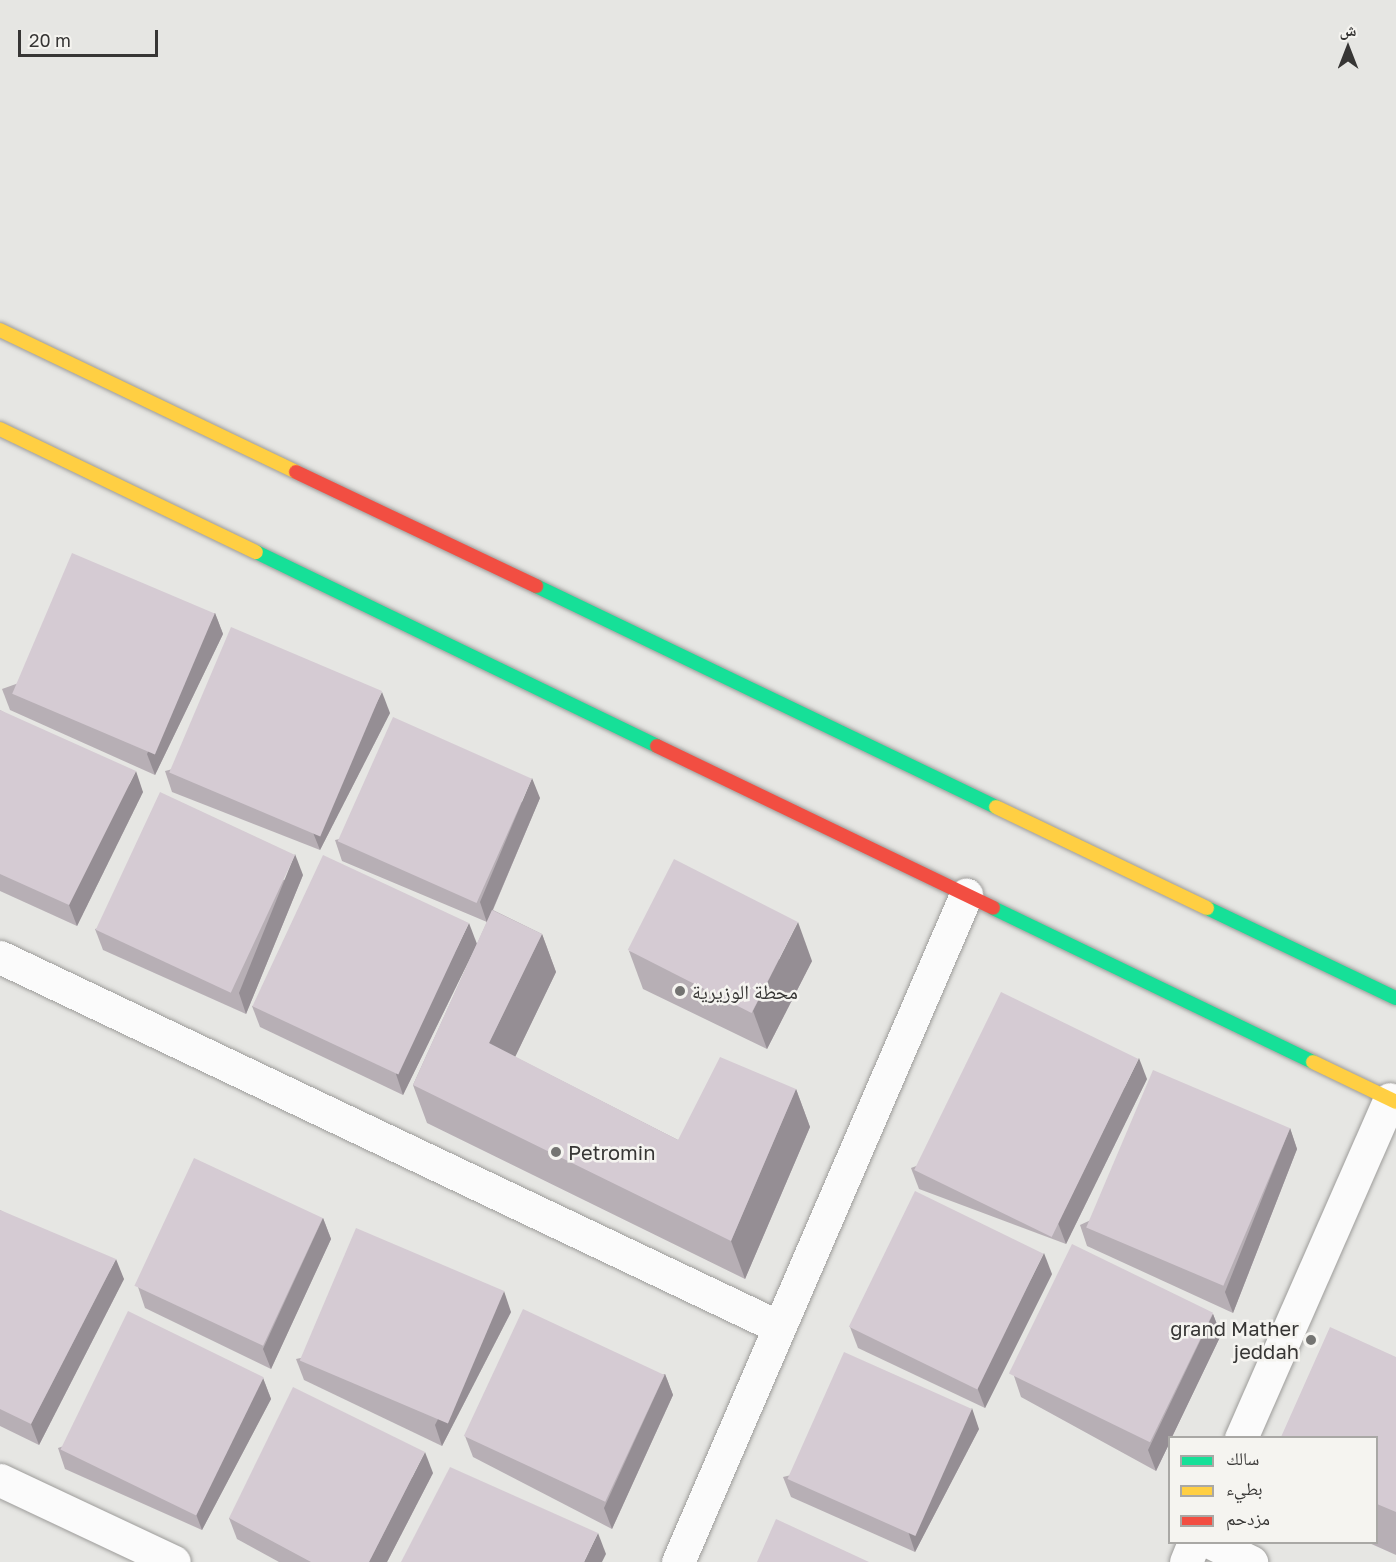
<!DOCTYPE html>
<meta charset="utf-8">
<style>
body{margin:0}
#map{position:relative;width:1396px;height:1562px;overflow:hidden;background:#e6e6e3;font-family:"Golos Text","Noto Naskh Arabic",sans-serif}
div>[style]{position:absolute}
.roads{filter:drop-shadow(0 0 2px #9d9c9a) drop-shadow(0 0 2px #9d9c9a)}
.street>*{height:33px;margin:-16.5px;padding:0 16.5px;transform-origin:16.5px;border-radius:16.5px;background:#fbfbfb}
.fast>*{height:14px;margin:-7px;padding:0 7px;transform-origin:7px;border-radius:7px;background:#16e098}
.slow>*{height:14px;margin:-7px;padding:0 7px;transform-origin:7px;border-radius:7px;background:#ffcf43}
.jam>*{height:14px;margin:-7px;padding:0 7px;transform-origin:7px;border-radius:7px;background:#f24e42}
.wall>*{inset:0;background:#b7afb5}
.shaded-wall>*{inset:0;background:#958e94}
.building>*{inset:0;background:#d5cbd3;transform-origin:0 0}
.dots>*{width:16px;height:16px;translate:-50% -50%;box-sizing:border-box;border:3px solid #f5f4f0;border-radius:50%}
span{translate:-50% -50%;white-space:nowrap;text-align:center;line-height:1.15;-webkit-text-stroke:5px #f5f4f0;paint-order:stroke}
.poi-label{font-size:20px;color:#373635}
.left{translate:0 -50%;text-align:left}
.right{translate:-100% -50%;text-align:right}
.legend{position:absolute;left:1168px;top:1436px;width:210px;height:108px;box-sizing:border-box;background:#f5f4f0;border:2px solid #a9a8a5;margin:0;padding:8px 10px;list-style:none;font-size:18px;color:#373635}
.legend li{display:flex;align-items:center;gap:12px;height:30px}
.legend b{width:30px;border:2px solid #a9a8a5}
.north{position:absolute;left:1318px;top:18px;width:60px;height:60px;-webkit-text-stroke:4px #f5f4f0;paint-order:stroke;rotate:0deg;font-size:16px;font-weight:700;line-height:24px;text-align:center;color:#373635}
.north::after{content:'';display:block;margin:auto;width:21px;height:27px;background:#373635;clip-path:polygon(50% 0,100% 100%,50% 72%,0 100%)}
.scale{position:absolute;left:18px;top:30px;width:140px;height:27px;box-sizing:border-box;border:3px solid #373635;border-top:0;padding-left:8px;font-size:18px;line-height:21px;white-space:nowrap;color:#373635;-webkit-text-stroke:4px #f5f4f0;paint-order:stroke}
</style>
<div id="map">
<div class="roads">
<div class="street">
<i style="left:0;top:957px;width:862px;rotate:25.41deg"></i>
<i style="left:1241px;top:1438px;width:370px;rotate:-66.3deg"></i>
<i style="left:0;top:1480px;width:192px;rotate:25.2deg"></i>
<i style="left:1210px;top:1542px;width:46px;rotate:26deg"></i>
<i style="left:678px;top:1562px;width:727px;rotate:-66.65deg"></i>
<i style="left:1186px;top:1562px;width:22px;rotate:-68deg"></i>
</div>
<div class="fast">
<i style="left:256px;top:552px;width:445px;rotate:25.8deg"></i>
<i style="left:536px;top:586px;width:510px;rotate:25.66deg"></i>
<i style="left:993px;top:908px;width:355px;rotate:25.7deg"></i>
<i style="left:1207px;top:908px;width:209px;rotate:25.5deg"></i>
</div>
<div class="slow">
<i style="left:0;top:330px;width:328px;rotate:25.6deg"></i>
<i style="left:0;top:429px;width:284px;rotate:25.7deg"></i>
<i style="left:996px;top:807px;width:234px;rotate:25.6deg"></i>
<i style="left:1313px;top:1062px;width:92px;rotate:25.7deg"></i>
</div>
<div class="jam">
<i style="left:296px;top:472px;width:266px;rotate:25.4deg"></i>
<i style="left:657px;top:746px;width:373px;rotate:25.7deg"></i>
</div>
</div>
<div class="wall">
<i style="clip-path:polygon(215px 613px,223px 634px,155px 775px,10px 710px,2px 689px)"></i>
<i style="clip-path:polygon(0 710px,143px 792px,77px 926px,0 891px)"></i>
<i style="clip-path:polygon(390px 713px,320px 850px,172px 792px,165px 771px)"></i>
<i style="clip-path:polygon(540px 798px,493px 910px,542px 934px,556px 972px,515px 1057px,678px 1140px,796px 1089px,810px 1127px,745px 1279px,427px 1123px,413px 1085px,487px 922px,342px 861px,335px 840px)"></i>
<i style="clip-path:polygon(303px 875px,246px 1014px,103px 950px,95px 929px)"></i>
<i style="clip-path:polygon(477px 944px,403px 1095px,260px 1027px,252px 1006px)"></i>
<i style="clip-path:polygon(629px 951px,812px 961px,767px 1049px,643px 989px)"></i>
<i style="clip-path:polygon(1147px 1079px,1066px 1244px,919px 1189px,911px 1168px)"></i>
<i style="clip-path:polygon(1290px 1128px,1297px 1149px,1233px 1313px,1087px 1246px,1080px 1225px)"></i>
<i style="clip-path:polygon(0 1210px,124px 1279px,39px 1445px,0 1426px)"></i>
<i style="clip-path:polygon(323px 1218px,331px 1239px,271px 1369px,145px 1308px,138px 1287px)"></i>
<i style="clip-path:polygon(1052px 1274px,985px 1408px,858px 1348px,850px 1327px)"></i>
<i style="clip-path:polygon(511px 1312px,442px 1446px,304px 1380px,296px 1359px)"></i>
<i style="clip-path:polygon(1213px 1314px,1221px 1335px,1172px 1437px,1170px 1437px,1170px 1442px,1156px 1471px,1021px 1397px,1014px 1376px)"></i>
<i style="clip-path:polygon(1396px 1357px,1396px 1555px,1367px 1542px,1377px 1542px,1377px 1437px)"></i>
<i style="clip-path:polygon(665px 1374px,673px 1395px,612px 1529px,473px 1457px,465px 1436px)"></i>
<i style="clip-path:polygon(263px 1378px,271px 1399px,202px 1530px,65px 1469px,58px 1448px)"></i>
<i style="clip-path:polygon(979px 1429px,915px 1552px,791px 1497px,783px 1477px)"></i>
<i style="clip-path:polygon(433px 1473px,387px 1562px,279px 1562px,237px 1539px,229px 1518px)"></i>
</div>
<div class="shaded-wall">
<i style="clip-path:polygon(215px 613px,223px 634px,155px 775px,147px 754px)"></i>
<i style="clip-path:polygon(382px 692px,390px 713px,320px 850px,312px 830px)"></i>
<i style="clip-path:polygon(136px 771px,143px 792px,77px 926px,69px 905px)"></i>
<i style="clip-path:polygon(532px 778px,540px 798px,487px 923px,480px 902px)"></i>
<i style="clip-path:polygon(295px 854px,303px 875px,246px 1014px,239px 993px)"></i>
<i style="clip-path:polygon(798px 922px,812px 961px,767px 1049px,753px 1011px)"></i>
<i style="clip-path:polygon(469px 923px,477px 944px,403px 1095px,396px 1074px)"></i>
<i style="clip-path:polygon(542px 934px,556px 972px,503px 1082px,489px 1043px)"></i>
<i style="clip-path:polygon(1139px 1058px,1147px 1079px,1066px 1244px,1058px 1223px)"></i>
<i style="clip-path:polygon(796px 1089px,810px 1127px,745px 1279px,731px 1241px)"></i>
<i style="clip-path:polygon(1290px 1128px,1297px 1149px,1233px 1313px,1225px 1292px)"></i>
<i style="clip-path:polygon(323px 1218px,331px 1239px,271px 1369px,263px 1349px)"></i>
<i style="clip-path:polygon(1044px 1253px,1052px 1274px,985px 1408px,977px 1387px)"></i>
<i style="clip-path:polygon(116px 1259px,124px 1279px,39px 1445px,31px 1424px)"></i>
<i style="clip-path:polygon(504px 1291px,511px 1312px,442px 1446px,435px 1425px)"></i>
<i style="clip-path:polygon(1213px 1314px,1221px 1335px,1172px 1437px,1170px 1437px,1170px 1442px,1156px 1471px,1148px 1450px)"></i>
<i style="clip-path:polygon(665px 1374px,673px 1395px,612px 1529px,604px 1508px)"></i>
<i style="clip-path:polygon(263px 1378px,271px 1399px,202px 1530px,194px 1509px)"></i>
<i style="clip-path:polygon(972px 1408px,979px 1429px,915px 1552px,908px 1531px)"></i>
<i style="clip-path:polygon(425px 1452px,433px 1473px,387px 1562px,369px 1562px)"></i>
<i style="clip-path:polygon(598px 1533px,606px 1554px,602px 1562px,584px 1562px)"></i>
</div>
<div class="building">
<i style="left:72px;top:553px;width:155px;height:153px;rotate:23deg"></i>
<i style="left:231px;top:627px;width:164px;height:158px;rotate:23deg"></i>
<i style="clip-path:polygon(0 710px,136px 771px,69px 905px,0 874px)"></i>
<i style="left:393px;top:717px;width:152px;height:136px;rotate:24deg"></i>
<i style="left:160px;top:792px;width:149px;height:152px;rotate:25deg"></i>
<i style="left:323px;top:855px;width:161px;height:167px;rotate:25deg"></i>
<i style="left:674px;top:859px;width:139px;height:102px;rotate:27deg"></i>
<i style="clip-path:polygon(492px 910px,542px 934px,489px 1043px,678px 1140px,720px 1057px,796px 1089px,731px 1241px,413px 1085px)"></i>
<i style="left:1001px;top:992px;width:153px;height:198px;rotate:26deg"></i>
<i style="left:1153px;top:1070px;width:149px;height:171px;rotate:23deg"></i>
<i style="left:194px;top:1158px;width:142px;height:141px;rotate:25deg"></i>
<i style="left:915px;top:1191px;width:143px;height:151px;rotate:26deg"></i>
<i style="clip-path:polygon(0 1210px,116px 1259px,31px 1424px,0 1409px)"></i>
<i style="left:356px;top:1228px;width:161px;height:144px;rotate:23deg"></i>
<i style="left:1072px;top:1244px;width:157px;height:144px;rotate:26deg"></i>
<i style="left:523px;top:1309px;width:156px;height:140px;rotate:25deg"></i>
<i style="left:128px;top:1311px;width:151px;height:154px;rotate:26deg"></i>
<i style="clip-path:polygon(1330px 1327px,1396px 1357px,1396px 1512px,1377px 1504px,1377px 1437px,1281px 1437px)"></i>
<i style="left:844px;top:1352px;width:140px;height:139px;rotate:24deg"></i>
<i style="clip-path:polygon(293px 1387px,425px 1452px,369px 1562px,311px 1562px,229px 1518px)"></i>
<i style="clip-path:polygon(450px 1467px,598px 1533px,584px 1562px,401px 1562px)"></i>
<i style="clip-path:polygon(776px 1519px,869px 1562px,757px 1562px)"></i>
</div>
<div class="dots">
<i style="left:680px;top:991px;background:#747472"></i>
<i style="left:556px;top:1152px;background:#747472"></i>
<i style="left:1311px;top:1340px;background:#747472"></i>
</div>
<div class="poi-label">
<span class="left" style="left:692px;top:991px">محطة الوزيرية</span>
<span class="left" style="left:568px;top:1152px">Petromin</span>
<span class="right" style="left:1299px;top:1340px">grand Mather<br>jeddah</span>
</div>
<ul class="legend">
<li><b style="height:8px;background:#16e098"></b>سالك</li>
<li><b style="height:8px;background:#ffcf43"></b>بطيء</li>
<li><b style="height:8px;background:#f24e42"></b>مزدحم</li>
</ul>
<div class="north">ش</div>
<div class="scale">20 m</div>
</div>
